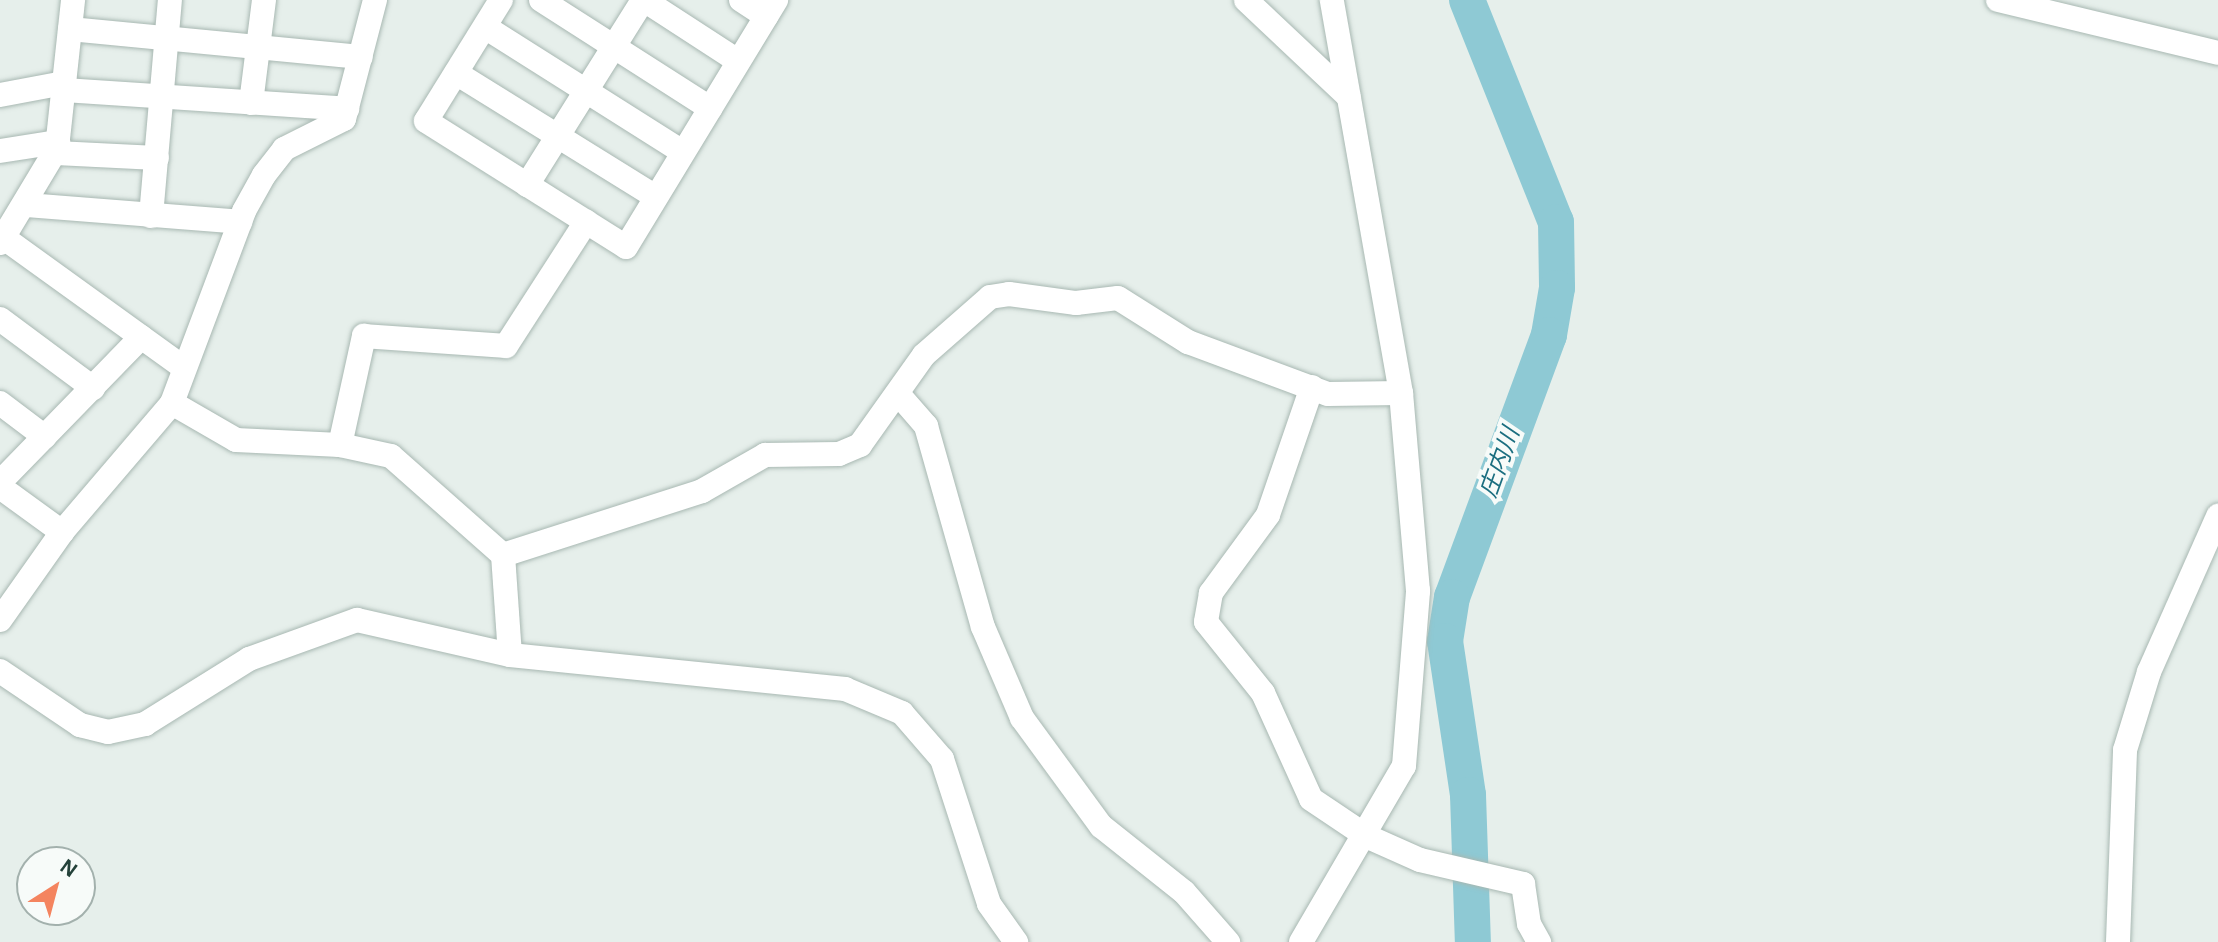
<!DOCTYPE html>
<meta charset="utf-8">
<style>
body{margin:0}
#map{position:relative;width:2218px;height:942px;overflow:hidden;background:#e6efeb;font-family:"Alegreya Sans","Noto Sans JP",sans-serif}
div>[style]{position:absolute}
.river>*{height:36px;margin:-18px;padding:0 18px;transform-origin:18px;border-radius:18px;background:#8ec9d4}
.roads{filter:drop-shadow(0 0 2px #a8b8b2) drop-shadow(0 0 2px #a8b8b2)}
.minor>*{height:24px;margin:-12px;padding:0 12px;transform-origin:12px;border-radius:12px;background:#fff}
span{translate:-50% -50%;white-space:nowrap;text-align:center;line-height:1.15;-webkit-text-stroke:8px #f7fbf9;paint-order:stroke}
.water-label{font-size:24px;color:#1c6f80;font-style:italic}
.north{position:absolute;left:16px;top:846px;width:80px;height:80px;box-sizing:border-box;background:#f7fbf9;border:2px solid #a3b1ad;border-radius:50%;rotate:36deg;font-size:22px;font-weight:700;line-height:32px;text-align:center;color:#24423a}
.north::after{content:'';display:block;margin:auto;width:28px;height:36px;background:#f4845f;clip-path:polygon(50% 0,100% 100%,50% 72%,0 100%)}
</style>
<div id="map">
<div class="river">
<i style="left:1467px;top:0;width:239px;rotate:68.2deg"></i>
<i style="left:1556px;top:222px;width:66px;rotate:89.1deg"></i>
<i style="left:1557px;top:288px;width:48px;rotate:99.7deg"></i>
<i style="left:1549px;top:335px;width:279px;rotate:110.3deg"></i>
<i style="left:1452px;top:597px;width:45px;rotate:99deg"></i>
<i style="left:1445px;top:641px;width:156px;rotate:81.5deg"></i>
<i style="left:1468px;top:795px;width:147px;rotate:88.1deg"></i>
</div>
<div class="roads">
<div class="minor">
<i style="left:501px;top:0;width:142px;rotate:121.8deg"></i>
<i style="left:426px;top:121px;width:236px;rotate:32.2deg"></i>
<i style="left:626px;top:247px;width:289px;rotate:-58.7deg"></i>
<i style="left:541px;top:0;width:201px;rotate:32.6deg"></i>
<i style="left:644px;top:0;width:112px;rotate:33deg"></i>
<i style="left:741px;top:0;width:30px;rotate:33deg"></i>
<i style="left:1246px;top:0;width:141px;rotate:43.3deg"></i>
<i style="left:1998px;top:0;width:226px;rotate:13.5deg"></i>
<i style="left:485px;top:27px;width:234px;rotate:32.3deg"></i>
<i style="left:70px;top:29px;width:292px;rotate:5.5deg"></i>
<i style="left:456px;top:73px;width:235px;rotate:31.8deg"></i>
<i style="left:64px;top:90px;width:284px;rotate:3.8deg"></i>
<i style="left:0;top:95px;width:65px;rotate:-10.6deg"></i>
<i style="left:251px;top:103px;width:104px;rotate:-82.8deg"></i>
<i style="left:0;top:151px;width:59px;rotate:-8.8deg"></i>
<i style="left:56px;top:153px;width:101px;rotate:2.8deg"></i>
<i style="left:527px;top:185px;width:218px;rotate:-57.9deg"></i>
<i style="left:26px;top:205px;width:215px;rotate:4.5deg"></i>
<i style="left:151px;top:216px;width:217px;rotate:-85deg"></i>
<i style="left:4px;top:238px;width:222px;rotate:35.8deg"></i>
<i style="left:0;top:243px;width:111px;rotate:-59deg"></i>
<i style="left:57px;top:148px;width:149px;rotate:-83.8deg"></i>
<i style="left:0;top:319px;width:116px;rotate:36.6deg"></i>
<i style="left:1312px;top:387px;width:135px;rotate:109deg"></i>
<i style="left:1268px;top:515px;width:97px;rotate:126.2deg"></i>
<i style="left:1211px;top:593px;width:29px;rotate:100deg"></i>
<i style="left:1206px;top:622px;width:91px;rotate:51.2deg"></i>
<i style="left:1263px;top:693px;width:116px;rotate:65.6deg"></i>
<i style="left:1311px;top:799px;width:66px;rotate:33.9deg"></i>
<i style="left:1366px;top:836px;width:59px;rotate:24deg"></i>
<i style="left:1420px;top:860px;width:106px;rotate:13.1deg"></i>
<i style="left:1523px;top:884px;width:40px;rotate:81.5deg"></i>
<i style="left:1529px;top:924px;width:21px;rotate:61deg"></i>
<i style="left:900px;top:396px;width:40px;rotate:49deg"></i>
<i style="left:926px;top:426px;width:209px;rotate:74.2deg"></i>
<i style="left:983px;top:627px;width:99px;rotate:66.8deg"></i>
<i style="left:1022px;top:718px;width:134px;rotate:53.8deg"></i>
<i style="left:1101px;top:826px;width:106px;rotate:38.5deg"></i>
<i style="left:1184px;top:892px;width:67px;rotate:48.7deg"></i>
<i style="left:0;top:403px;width:56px;rotate:37.1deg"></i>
<i style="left:172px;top:403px;width:74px;rotate:30deg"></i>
<i style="left:236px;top:440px;width:104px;rotate:2.8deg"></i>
<i style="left:340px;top:445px;width:52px;rotate:12.2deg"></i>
<i style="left:391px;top:456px;width:149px;rotate:41.5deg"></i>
<i style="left:340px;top:445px;width:112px;rotate:-77.6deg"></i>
<i style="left:364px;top:336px;width:142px;rotate:4deg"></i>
<i style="left:506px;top:346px;width:148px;rotate:-57.2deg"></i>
<i style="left:8px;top:474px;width:191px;rotate:-45.8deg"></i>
<i style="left:0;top:487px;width:77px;rotate:36deg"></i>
<i style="left:503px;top:555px;width:209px;rotate:-17.8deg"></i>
<i style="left:702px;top:491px;width:73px;rotate:-29.7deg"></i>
<i style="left:765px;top:455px;width:74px;rotate:-0.8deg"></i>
<i style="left:839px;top:454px;width:23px;rotate:-23deg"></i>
<i style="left:860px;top:445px;width:110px;rotate:-54.6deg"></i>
<i style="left:924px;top:355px;width:88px;rotate:-41.3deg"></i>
<i style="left:990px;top:297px;width:19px;rotate:-9deg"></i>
<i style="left:1009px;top:294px;width:68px;rotate:7.7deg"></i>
<i style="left:1076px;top:303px;width:42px;rotate:-6.8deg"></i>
<i style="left:1118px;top:298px;width:83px;rotate:32.2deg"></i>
<i style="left:1188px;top:342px;width:149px;rotate:20.4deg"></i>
<i style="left:1328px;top:394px;width:73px;rotate:-0.8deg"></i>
<i style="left:503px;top:555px;width:100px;rotate:86deg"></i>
<i style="left:0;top:620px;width:108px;rotate:-54.8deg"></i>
<i style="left:62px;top:532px;width:170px;rotate:-49.5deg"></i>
<i style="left:172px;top:403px;width:205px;rotate:-69.4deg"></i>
<i style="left:244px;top:211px;width:41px;rotate:-60.9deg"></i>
<i style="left:264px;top:175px;width:33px;rotate:-52deg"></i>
<i style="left:284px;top:149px;width:67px;rotate:-26.6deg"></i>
<i style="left:344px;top:119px;width:123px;rotate:-75.4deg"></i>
<i style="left:0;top:671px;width:97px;rotate:34deg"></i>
<i style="left:80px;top:725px;width:29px;rotate:14deg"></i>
<i style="left:108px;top:732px;width:38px;rotate:-12deg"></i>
<i style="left:145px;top:724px;width:123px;rotate:-32deg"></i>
<i style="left:249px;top:659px;width:115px;rotate:-19.9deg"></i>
<i style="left:357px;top:620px;width:157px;rotate:12.9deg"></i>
<i style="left:510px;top:655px;width:337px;rotate:5.8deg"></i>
<i style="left:845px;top:689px;width:62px;rotate:22.8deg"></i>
<i style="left:902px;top:713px;width:61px;rotate:49deg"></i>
<i style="left:942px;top:759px;width:152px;rotate:72deg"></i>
<i style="left:989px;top:904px;width:47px;rotate:54.6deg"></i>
<i style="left:1301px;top:942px;width:204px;rotate:-59.7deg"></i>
<i style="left:1404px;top:766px;width:176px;rotate:-85.4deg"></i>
<i style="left:1418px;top:591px;width:199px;rotate:-94.9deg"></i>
<i style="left:1401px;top:393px;width:399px;rotate:-100deg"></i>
<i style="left:2118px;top:942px;width:192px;rotate:-87.9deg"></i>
<i style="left:2125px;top:750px;width:82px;rotate:-72.9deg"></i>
<i style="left:2149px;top:672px;width:171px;rotate:-66.1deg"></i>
</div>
</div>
<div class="water-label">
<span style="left:1501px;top:463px;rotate:-70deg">庄内川</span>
</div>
<div class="north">N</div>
</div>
